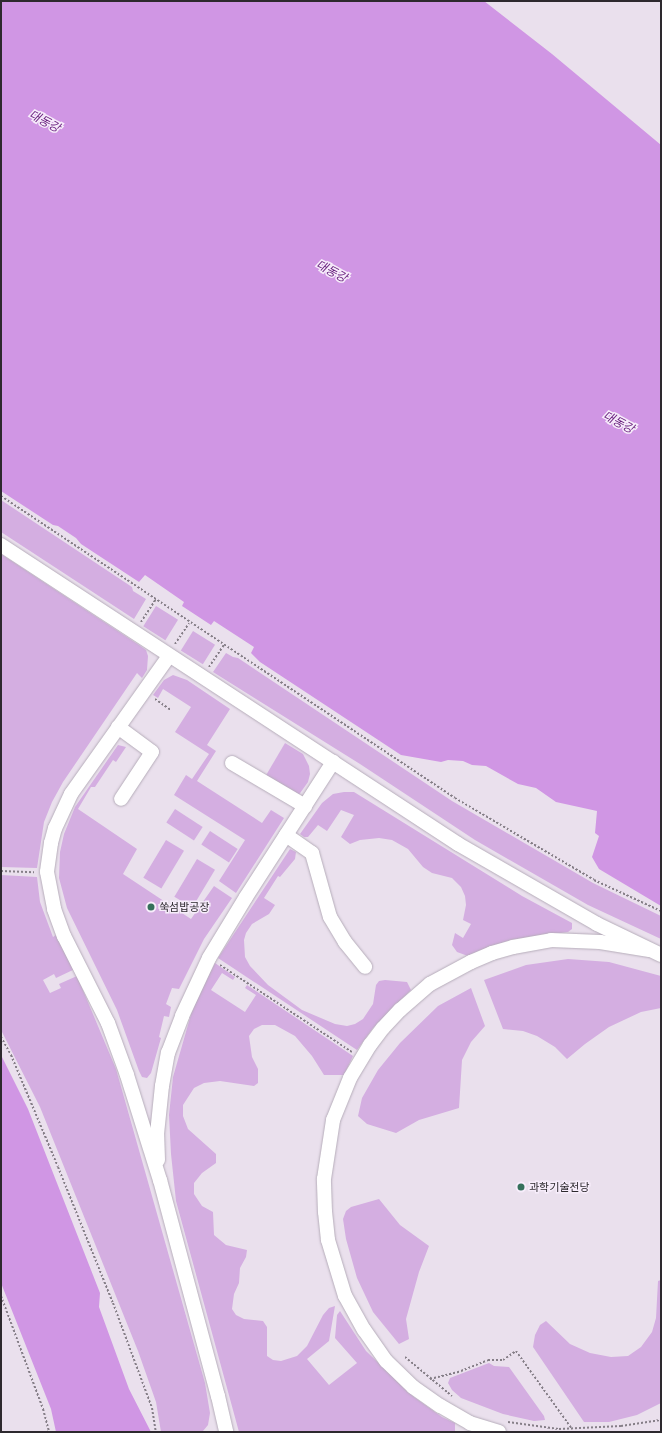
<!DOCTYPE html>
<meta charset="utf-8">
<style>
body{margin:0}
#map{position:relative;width:662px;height:1433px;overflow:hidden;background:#eae0ed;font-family:"Asap Condensed","Noto Sans KR",sans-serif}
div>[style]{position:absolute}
.green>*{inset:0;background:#d4aee1;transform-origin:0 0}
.water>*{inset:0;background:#d096e4}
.path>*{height:2px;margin-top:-1px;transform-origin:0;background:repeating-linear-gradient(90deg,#857e87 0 2px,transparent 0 4px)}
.roads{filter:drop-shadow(0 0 1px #b6adba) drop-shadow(0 0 1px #b6adba)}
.minor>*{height:14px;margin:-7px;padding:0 7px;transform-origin:7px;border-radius:7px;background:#fff}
.dots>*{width:11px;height:11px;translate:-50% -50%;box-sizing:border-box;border:2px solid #f7edfb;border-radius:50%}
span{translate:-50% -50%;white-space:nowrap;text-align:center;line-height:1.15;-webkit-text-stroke:3px #f7edfb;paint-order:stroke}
.poi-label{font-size:11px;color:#2d292e}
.left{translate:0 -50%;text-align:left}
.water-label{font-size:12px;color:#6c2581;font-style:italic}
.frame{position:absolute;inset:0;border:2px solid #2d292e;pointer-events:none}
</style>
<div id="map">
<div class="green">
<i style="clip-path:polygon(1px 500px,132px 587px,133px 591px,146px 599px,134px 619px,1px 532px)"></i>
<i style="clip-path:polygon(1px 554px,139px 645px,146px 650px,148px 656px,147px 670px,142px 678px,137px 673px,63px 782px,52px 802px,44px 822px,37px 868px,1px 867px)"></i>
<i style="left:156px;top:606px;width:26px;height:24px;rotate:32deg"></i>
<i style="left:193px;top:631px;width:26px;height:23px;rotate:32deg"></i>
<i style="clip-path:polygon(226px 653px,233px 657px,238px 658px,452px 801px,593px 883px,661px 916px,661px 939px,588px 905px,475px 840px,360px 764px,213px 672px)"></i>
<i style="clip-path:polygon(173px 675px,187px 680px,230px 709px,207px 745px,216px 751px,197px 781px,262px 823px,271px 810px,284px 818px,236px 893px,219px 881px,245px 840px,174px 795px,186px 775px,192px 779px,209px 754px,175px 732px,191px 707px,163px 689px,158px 698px,153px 695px,164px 680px)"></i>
<i style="clip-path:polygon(285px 743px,303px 754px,309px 766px,310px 774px,308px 782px,298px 796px,265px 777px)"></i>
<i style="clip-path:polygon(118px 745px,126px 747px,116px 762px,113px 760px,95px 787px,91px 787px,78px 809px,137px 849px,123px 874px,191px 919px,214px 886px,232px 898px,204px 939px,179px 989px,172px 988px,166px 1004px,171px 1007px,169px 1017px,164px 1016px,159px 1037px,161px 1038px,151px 1073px,147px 1078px,142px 1077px,139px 1071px,117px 1010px,67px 908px,59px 878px,60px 852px,64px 834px,75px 807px)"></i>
<i style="clip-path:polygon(344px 792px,354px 792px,522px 896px,572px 923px,572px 929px,568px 932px,510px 940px,468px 956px,457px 952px,452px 945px,455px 933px,463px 938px,471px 924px,463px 920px,466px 905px,465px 896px,461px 887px,452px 878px,432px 873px,423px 867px,408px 849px,392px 840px,379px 838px,360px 840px,350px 844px,341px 837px,354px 815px,341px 810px,327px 831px,318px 825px,308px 837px,304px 837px,300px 834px,322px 803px,333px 794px)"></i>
<i style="left:175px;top:809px;width:33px;height:16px;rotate:33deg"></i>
<i style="left:210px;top:831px;width:33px;height:16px;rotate:33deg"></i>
<i style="left:166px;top:840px;width:21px;height:44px;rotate:31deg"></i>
<i style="clip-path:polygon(290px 849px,296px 852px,295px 859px,280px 877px,278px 876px,264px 898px,275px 905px,269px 914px,252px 924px,246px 933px,244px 940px,245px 957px,250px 966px,268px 985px,302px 1010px,335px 1024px,347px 1026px,355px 1024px,363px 1019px,373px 1004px,376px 985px,379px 981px,385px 980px,407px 982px,411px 990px,373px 1028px,357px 1050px,218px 958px)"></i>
<i style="left:197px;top:859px;width:21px;height:44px;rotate:31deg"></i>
<i style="clip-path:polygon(1px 875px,37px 877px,40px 902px,53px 937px,56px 935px,75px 969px,56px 978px,54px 974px,43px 980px,50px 993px,61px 988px,59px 984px,77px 976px,116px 1069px,205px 1383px,210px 1413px,208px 1425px,203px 1431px,161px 1432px,156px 1402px,138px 1351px,40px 1107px,1px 1030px)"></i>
<i style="clip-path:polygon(568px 959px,609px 962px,661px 976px,661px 1008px,641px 1012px,609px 1027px,585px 1044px,567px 1059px,555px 1047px,537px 1036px,523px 1031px,503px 1029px,484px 980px,526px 965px)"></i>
<i style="clip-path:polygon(215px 963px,235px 977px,233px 980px,222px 973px,211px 990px,245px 1012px,256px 995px,245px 988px,247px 985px,353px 1056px,344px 1075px,324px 1075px,312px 1056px,295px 1036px,275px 1025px,262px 1025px,254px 1029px,249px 1036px,252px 1057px,258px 1069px,258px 1083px,254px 1086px,220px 1081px,204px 1083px,194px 1088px,183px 1105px,183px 1116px,188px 1129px,216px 1154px,216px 1163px,202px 1173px,194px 1183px,194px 1194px,202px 1206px,213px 1212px,214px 1235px,226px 1245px,247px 1250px,246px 1257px,240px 1268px,239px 1283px,234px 1294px,232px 1309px,236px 1315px,244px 1319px,263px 1321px,267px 1327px,267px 1356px,273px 1360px,281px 1361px,297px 1356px,307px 1346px,323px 1315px,329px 1308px,335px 1306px,329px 1341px,307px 1359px,329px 1385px,357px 1363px,335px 1338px,337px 1315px,340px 1311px,366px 1351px,414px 1397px,442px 1417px,455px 1423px,455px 1432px,239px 1432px,176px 1201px,171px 1154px,169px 1115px,173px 1077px,194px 1004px)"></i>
<i style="clip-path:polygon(471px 988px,485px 1026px,471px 1042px,462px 1060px,459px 1108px,419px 1120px,396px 1133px,367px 1124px,358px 1116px,362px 1098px,378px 1070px,400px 1043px,438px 1006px)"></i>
<i style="clip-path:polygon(379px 1199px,400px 1225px,429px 1246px,419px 1272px,406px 1319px,409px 1339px,399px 1344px,373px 1312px,357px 1278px,346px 1239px,343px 1219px,346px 1211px,351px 1207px)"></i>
<i style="clip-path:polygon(661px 1280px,661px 1403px,637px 1415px,609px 1422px,584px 1422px,533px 1347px,535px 1335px,540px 1325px,546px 1321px,570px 1344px,590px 1353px,611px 1357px,628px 1356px,641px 1347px,652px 1332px,656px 1318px,658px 1281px)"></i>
<i style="clip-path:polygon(489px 1363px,494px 1366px,509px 1367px,544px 1416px,545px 1420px,534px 1421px,503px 1414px,461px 1398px,452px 1390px,448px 1383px,450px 1378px)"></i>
</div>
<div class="water">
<i style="clip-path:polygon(1px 1px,484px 1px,552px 54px,661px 145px,661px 906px,599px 869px,592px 857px,599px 836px,595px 833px,597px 811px,556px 802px,536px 788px,518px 784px,486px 766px,472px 765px,463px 761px,448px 760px,441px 762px,401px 755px,260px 662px,251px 653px,254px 647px,214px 621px,211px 625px,182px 606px,184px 602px,145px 575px,139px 582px,81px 544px,76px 538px,58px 526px,53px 525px,1px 491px)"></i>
<i style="clip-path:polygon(1px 1055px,28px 1109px,100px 1293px,99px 1307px,129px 1389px,151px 1432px,56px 1432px,51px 1409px,1px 1283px)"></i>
</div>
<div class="path">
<i style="left:1px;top:496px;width:545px;rotate:33.63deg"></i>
<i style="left:455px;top:798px;width:161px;rotate:30.5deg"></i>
<i style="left:594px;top:880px;width:74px;rotate:24.8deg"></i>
<i style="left:141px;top:622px;width:27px;rotate:-57deg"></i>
<i style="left:175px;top:644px;width:25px;rotate:-56deg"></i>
<i style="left:209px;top:667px;width:27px;rotate:-56deg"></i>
<i style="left:155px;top:699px;width:19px;rotate:35deg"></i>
<i style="left:1px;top:871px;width:33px;rotate:2deg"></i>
<i style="left:220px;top:965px;width:158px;rotate:33.4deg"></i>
<i style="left:1px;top:1037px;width:21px;rotate:61deg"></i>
<i style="left:11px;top:1055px;width:121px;rotate:67.2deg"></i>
<i style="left:58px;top:1167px;width:147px;rotate:68deg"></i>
<i style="left:113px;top:1303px;width:112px;rotate:69.6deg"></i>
<i style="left:152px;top:1408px;width:24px;rotate:81deg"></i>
<i style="left:1px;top:1296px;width:121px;rotate:69.6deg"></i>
<i style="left:43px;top:1409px;width:24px;rotate:75deg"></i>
<i style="left:405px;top:1357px;width:61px;rotate:39.7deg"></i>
<i style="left:430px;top:1379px;width:32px;rotate:-14deg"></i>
<i style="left:461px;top:1371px;width:29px;rotate:-22deg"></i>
<i style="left:488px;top:1360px;width:15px"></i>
<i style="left:503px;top:1360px;width:16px;rotate:-35deg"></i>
<i style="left:516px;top:1351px;width:96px;rotate:54.3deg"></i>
<i style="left:508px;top:1422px;width:51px;rotate:7.8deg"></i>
<i style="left:559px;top:1429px;width:62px;rotate:-2.8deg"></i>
<i style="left:621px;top:1426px;width:40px;rotate:-8.5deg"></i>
</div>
<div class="roads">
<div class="minor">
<i style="left:1px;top:545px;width:546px;rotate:33.2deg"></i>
<i style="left:458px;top:844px;width:160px;rotate:29.9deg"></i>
<i style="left:597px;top:924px;width:71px;rotate:25.8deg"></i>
<i style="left:169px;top:656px;width:169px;rotate:125.4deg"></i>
<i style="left:71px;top:794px;width:38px;rotate:115deg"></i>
<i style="left:55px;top:828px;width:16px;rotate:105deg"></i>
<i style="left:51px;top:843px;width:29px;rotate:98deg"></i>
<i style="left:47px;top:872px;width:38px;rotate:79deg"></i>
<i style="left:54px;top:909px;width:29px;rotate:70deg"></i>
<i style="left:64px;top:936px;width:97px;rotate:63.2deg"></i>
<i style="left:108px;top:1023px;width:55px;rotate:69.9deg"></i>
<i style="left:127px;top:1075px;width:110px;rotate:72.6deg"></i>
<i style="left:160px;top:1180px;width:224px;rotate:75deg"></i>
<i style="left:218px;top:1396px;width:37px;rotate:77deg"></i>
<i style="left:118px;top:727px;width:42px;rotate:36.3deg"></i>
<i style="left:152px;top:752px;width:56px;rotate:123.4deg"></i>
<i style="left:232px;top:763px;width:85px;rotate:30.5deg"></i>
<i style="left:286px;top:835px;width:32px;rotate:35deg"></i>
<i style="left:312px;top:853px;width:66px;rotate:74.3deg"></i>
<i style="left:330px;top:917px;width:29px;rotate:59deg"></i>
<i style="left:345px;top:942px;width:32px;rotate:51deg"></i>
<i style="left:158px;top:1160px;width:26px;rotate:-92deg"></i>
<i style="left:157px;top:1134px;width:48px;rotate:-84.1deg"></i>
<i style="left:162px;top:1086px;width:34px;rotate:-80deg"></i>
<i style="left:168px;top:1053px;width:40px;rotate:-69deg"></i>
<i style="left:182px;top:1016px;width:64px;rotate:-65deg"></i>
<i style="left:209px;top:958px;width:71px;rotate:-58.8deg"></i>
<i style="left:246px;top:897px;width:161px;rotate:-57.2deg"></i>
<i style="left:499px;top:1432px;width:30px;rotate:-163deg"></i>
<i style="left:470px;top:1423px;width:34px;rotate:-150deg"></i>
<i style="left:440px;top:1406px;width:33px;rotate:-145deg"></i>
<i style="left:413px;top:1387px;width:37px;rotate:-136deg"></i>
<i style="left:386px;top:1361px;width:38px;rotate:-125deg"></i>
<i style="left:364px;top:1330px;width:39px;rotate:-119deg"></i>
<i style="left:345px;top:1296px;width:59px;rotate:-106.9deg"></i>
<i style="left:328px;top:1240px;width:28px;rotate:-96deg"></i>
<i style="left:325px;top:1212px;width:33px;rotate:-92deg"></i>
<i style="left:324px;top:1179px;width:60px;rotate:-81.3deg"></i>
<i style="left:333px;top:1120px;width:45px;rotate:-68deg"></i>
<i style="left:350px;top:1078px;width:39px;rotate:-59deg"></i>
<i style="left:370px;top:1045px;width:21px;rotate:-53deg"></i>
<i style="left:383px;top:1028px;width:25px;rotate:-47deg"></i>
<i style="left:400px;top:1010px;width:40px;rotate:-41deg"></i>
<i style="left:430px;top:984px;width:47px;rotate:-28.2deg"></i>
<i style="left:471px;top:962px;width:23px;rotate:-23deg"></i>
<i style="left:492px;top:953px;width:22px;rotate:-16deg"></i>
<i style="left:513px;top:947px;width:39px;rotate:-10deg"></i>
<i style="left:551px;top:940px;width:49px;rotate:2.3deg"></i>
<i style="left:600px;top:942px;width:50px;rotate:9.3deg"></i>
</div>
</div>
<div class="dots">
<i style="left:151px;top:907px;background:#35705b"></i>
<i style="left:521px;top:1187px;background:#35705b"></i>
</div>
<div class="poi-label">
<span class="left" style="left:159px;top:907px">쑥섬밥공장</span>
<span class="left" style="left:529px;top:1187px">과학기술전당</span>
</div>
<div class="water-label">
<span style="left:44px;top:122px;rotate:28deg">대동강</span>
<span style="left:331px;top:272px;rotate:28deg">대동강</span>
<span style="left:618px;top:423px;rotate:28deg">대동강</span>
</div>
<div class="frame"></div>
</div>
